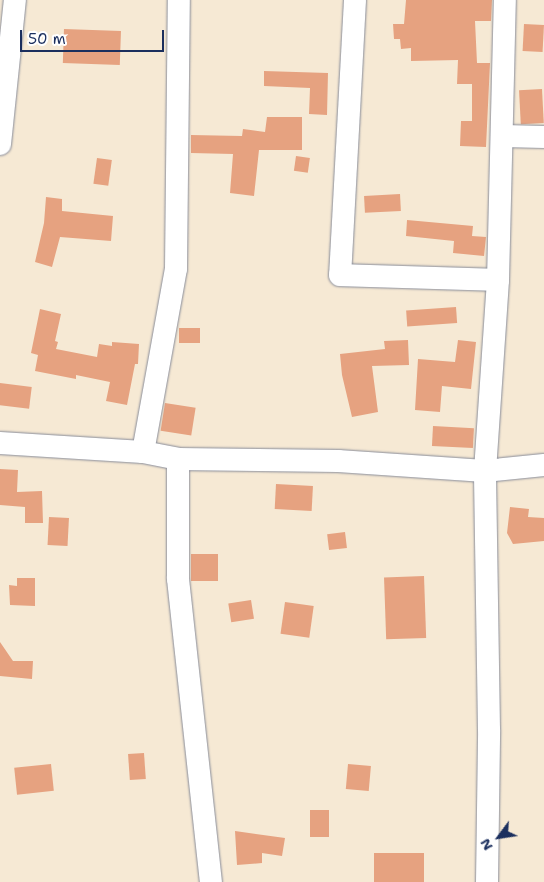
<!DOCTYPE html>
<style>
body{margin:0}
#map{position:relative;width:544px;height:882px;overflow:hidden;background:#f6e9d4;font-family:"Shantell Sans",sans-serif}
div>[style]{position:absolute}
.building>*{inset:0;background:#e6a280;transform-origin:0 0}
.roads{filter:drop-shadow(0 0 1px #888c99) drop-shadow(0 0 1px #888c99)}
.minor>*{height:22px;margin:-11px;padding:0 11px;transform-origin:11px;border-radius:11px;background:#fff}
span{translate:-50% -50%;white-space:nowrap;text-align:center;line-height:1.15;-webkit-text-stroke:4px #fff;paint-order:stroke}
.north{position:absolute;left:474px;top:812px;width:50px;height:50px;-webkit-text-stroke:4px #fff;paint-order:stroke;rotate:239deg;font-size:14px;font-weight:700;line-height:20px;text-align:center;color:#1b2f5e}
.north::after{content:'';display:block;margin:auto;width:18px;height:22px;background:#1b2f5e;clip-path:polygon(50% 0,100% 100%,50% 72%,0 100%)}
.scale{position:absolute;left:20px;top:30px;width:144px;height:22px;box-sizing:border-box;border:2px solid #1b2f5e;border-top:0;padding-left:6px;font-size:15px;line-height:18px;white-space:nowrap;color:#1b2f5e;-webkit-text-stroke:4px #fff;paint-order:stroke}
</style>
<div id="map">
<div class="building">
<i style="clip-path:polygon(406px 0,492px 0,491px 21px,475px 21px,477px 63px,490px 63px,486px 147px,460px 146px,461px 121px,472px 121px,472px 84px,457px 84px,458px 60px,411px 61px,411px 48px,401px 49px,400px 39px,394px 39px,393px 24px,404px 24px)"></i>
<i style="left:524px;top:24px;width:20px;height:27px;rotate:3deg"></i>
<i style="left:64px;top:29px;width:57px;height:34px;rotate:2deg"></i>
<i style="clip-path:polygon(264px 71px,328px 73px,327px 115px,309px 114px,310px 88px,264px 86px)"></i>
<i style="left:542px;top:89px;width:34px;height:23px;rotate:87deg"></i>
<i style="clip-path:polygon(267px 117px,302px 117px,302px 150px,259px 150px,254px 196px,230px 193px,233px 154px,191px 153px,191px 135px,242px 136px,243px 129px,265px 132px)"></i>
<i style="left:296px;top:156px;width:14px;height:15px;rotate:8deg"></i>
<i style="left:97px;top:158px;width:15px;height:26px;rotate:8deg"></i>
<i style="left:400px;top:194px;width:17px;height:36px;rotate:87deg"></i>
<i style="clip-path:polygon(46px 197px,62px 199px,62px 211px,113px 216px,111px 241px,60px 237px,52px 267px,35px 262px,44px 223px)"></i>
<i style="clip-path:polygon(407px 220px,473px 226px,472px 236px,486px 237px,484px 256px,453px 253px,454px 241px,406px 236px)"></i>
<i style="left:456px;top:307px;width:16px;height:50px;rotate:86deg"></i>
<i style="clip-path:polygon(40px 309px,61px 314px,55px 341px,58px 342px,56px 349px,97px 357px,99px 344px,112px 346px,112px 342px,139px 344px,138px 364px,135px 364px,127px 405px,106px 401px,110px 382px,76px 375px,76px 379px,35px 371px,38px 355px,31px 353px)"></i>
<i style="left:179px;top:328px;width:21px;height:15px"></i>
<i style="clip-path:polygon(408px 340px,409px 365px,372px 366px,378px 412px,352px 417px,342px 375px,340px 354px,385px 349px,384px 341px)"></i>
<i style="clip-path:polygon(458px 340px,476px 342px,471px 389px,442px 386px,440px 412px,415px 410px,418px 359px,455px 362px)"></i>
<i style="left:0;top:383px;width:32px;height:22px;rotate:7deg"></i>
<i style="left:165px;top:403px;width:31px;height:28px;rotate:9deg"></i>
<i style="left:433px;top:426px;width:41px;height:20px;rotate:3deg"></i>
<i style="clip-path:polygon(0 469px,18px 470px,17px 492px,42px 491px,43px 523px,25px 523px,25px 507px,0 505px)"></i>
<i style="left:276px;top:484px;width:37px;height:25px;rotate:3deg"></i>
<i style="clip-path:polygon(510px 507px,529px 509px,528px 517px,544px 518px,544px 541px,513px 544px,507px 533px)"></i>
<i style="left:49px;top:517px;width:20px;height:28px;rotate:3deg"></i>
<i style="left:345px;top:532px;width:16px;height:18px;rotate:83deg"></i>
<i style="left:191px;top:554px;width:27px;height:27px"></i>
<i style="left:424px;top:576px;width:62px;height:40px;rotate:88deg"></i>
<i style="clip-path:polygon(17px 578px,35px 578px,35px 606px,10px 605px,9px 585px,17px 586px)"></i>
<i style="left:251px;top:600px;width:19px;height:23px;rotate:81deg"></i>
<i style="left:285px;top:602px;width:29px;height:32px;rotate:8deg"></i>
<i style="clip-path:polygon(0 642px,13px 661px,33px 661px,32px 679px,0 676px)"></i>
<i style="left:144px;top:753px;width:26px;height:16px;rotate:86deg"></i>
<i style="left:51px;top:764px;width:27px;height:37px;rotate:84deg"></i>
<i style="left:348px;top:764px;width:23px;height:25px;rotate:5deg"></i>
<i style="left:310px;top:810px;width:19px;height:27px"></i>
<i style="clip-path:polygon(235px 831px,285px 838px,282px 856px,262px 853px,262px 863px,237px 865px)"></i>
<i style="left:424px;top:853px;width:29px;height:50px;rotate:90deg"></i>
</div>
<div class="roads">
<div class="minor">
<i style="left:355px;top:0;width:275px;rotate:93.1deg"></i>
<i style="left:340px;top:275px;width:158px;rotate:1.8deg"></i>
<i style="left:503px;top:136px;width:41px;rotate:1.4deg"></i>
<i style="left:0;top:144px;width:145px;rotate:-84.1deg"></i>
<i style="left:0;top:443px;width:143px;rotate:3.6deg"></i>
<i style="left:143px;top:452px;width:36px;rotate:11deg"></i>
<i style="left:178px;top:459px;width:160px;rotate:0.7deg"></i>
<i style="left:338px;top:461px;width:147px;rotate:3.9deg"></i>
<i style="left:485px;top:471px;width:59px;rotate:-5.8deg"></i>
<i style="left:143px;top:452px;width:186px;rotate:-79.8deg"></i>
<i style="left:176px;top:269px;width:269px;rotate:-89.4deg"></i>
<i style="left:178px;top:459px;width:120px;rotate:90deg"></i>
<i style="left:178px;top:579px;width:305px;rotate:83.8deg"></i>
<i style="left:487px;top:882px;width:152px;rotate:-89.2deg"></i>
<i style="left:489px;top:730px;width:259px;rotate:-90.9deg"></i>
<i style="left:485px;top:471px;width:191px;rotate:-86.1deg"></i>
<i style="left:498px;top:280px;width:280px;rotate:-88.6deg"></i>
</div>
</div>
<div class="north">N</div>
<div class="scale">50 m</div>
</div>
